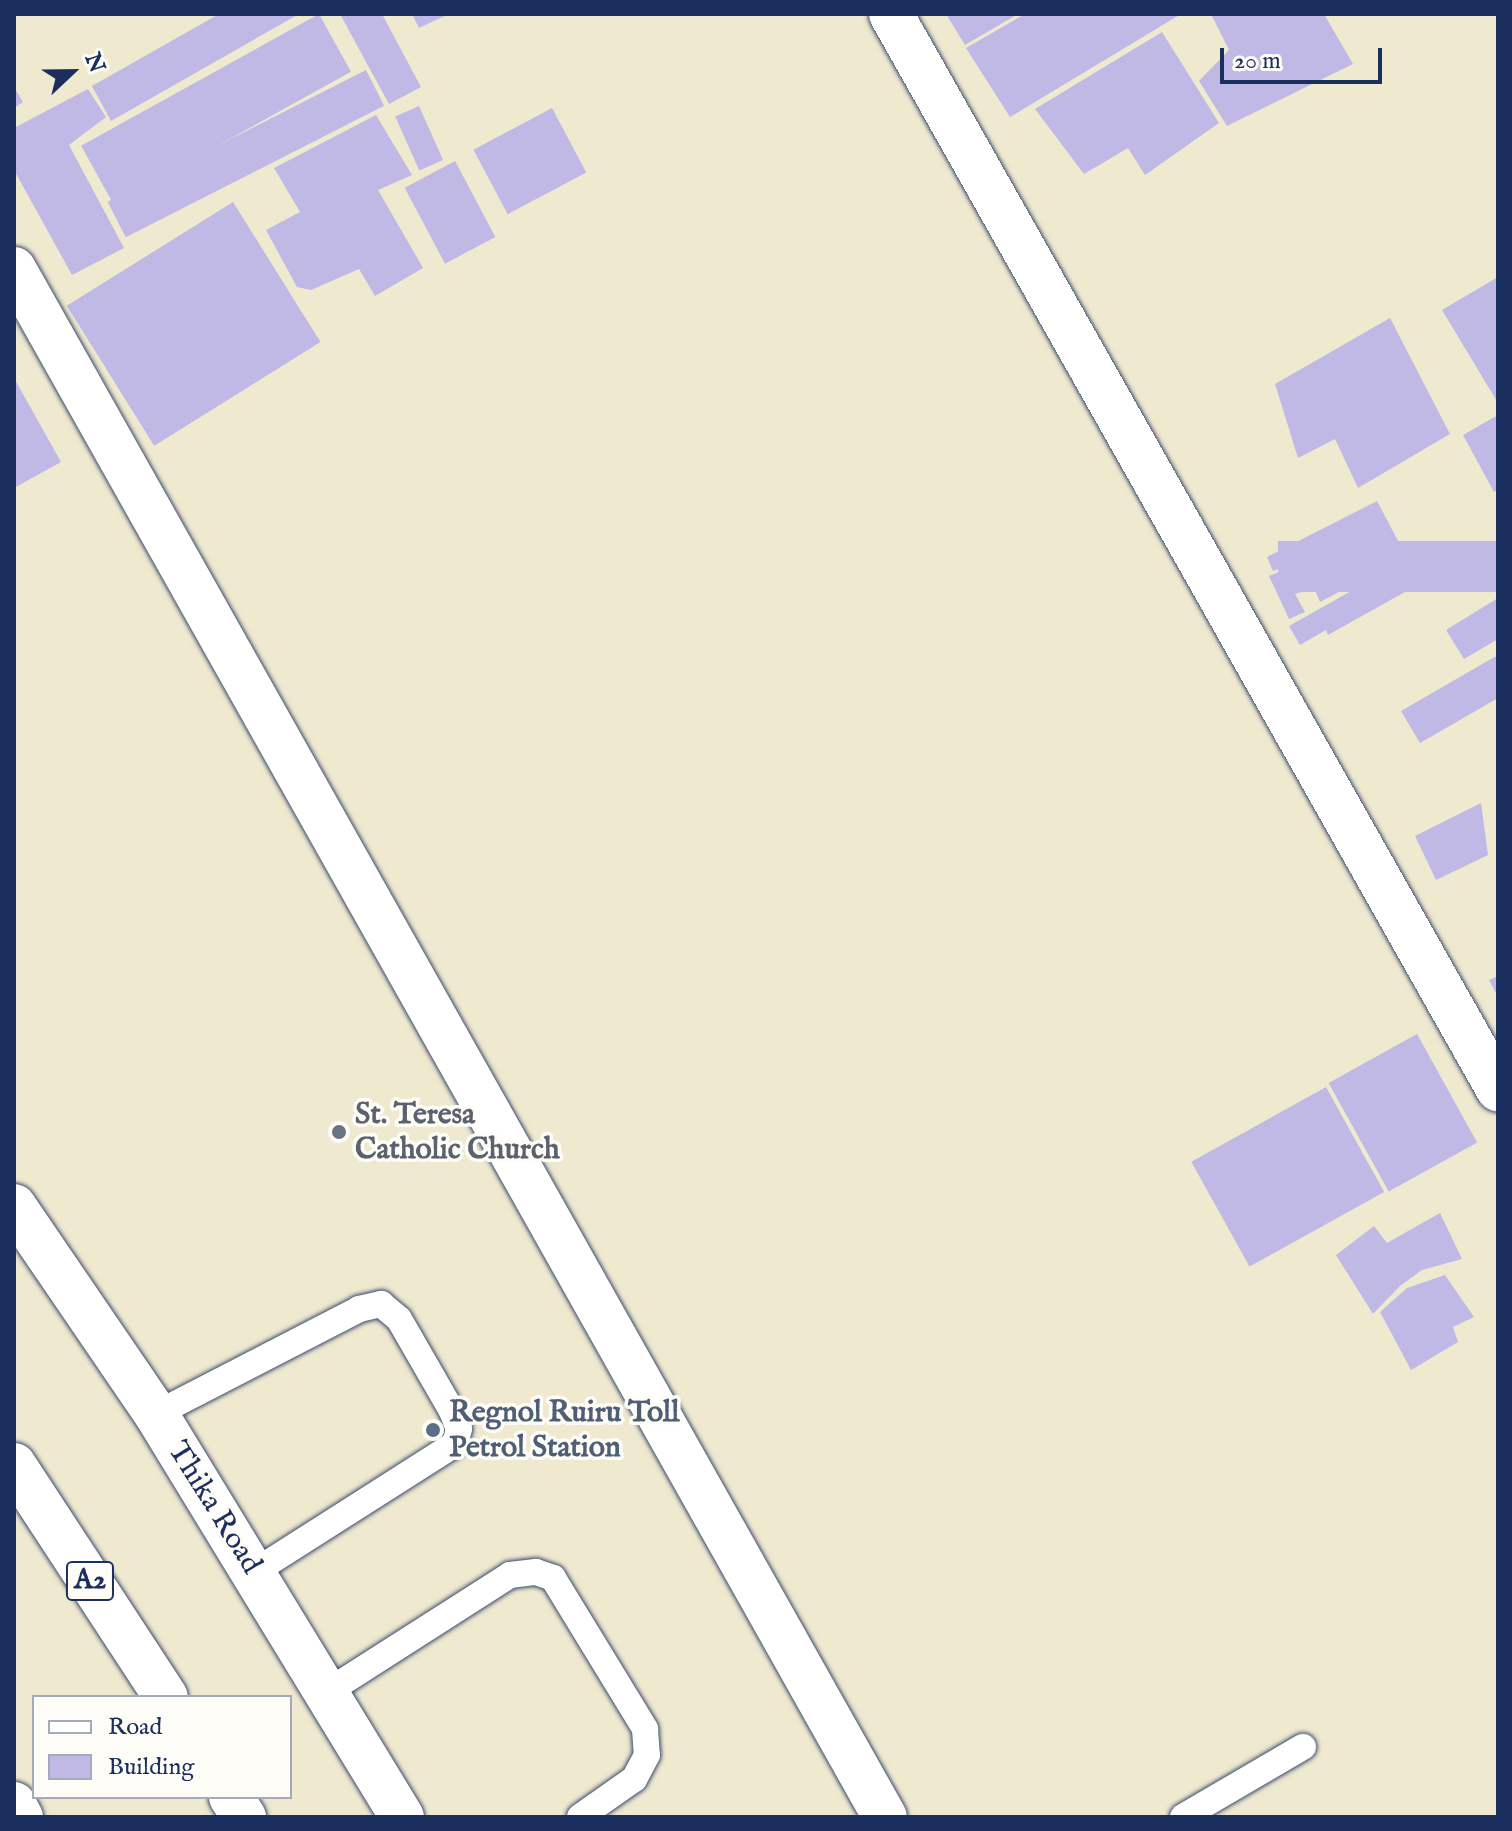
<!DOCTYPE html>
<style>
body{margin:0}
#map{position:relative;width:1512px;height:1831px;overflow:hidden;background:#efe9cf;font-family:"IM FELL English",serif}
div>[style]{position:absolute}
.building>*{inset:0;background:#c0b8e5;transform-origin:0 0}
.roads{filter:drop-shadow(0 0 2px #3b4b6f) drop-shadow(0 0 2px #3b4b6f)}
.service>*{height:26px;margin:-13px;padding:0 13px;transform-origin:13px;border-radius:13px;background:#fff}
.minor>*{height:44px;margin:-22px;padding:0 22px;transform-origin:22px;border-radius:22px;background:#fff}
.primary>*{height:44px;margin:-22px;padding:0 22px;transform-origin:22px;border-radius:22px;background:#fff}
.trunk>*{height:44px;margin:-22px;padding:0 22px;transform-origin:22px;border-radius:22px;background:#fff}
.dots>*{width:22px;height:22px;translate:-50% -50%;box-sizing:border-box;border:4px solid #fdfcf7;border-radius:50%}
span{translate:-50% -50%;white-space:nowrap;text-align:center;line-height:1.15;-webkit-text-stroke:7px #fdfcf7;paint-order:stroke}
.shield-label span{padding:2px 6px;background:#fdfcf7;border:2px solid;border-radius:6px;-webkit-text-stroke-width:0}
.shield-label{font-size:28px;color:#1b2f5e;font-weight:700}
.worship-label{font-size:30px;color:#5b616d;font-weight:700}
.left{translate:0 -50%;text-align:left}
.service-label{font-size:30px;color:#4e5e75;font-weight:700}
.street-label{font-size:30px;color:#1b2f5e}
.frame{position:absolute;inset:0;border:16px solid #1b2f5e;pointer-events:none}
.legend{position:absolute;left:32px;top:1695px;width:260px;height:104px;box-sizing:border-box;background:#fdfcf7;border:2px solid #a3aaba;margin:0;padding:10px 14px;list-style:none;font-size:24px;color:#1b2f5e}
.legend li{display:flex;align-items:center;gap:16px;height:40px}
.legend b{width:40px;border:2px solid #a3aaba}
.north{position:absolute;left:32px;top:32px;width:80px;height:80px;-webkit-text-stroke:6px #fdfcf7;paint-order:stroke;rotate:68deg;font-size:22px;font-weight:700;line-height:32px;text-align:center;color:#1b2f5e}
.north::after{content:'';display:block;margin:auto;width:28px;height:36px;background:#1b2f5e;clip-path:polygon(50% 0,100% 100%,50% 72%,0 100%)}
.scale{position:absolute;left:1220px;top:48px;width:162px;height:36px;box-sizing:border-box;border:4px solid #1b2f5e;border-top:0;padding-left:10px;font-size:24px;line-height:28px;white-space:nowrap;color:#1b2f5e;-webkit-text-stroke:6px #fdfcf7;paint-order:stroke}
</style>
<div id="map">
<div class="building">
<i style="clip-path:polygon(219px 14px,299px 14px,111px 121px,92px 86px)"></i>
<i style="left:319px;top:14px;width:66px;height:272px;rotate:61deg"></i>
<i style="clip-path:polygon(340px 14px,382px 14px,421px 87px,389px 104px)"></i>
<i style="clip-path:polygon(412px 14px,449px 14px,419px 28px)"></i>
<i style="clip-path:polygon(946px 14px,1018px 14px,965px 45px)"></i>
<i style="clip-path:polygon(1025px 14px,1181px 14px,1010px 117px,966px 48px)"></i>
<i style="clip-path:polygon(1216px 14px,1324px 14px,1353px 64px,1227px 126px,1199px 81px,1229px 50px,1212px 16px)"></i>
<i style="clip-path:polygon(1162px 32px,1219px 123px,1145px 175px,1128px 148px,1084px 174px,1035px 109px)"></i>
<i style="left:366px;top:70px;width:40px;height:290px;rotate:63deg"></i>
<i style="clip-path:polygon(14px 87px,23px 102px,14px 108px)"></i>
<i style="clip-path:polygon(88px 89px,106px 117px,69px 145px,124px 248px,72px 275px,14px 170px,14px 128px)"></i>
<i style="left:419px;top:106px;width:59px;height:26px;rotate:66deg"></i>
<i style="left:552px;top:108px;width:73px;height:89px;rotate:62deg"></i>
<i style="clip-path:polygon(376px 115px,412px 175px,378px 190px,423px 268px,375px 296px,359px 269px,311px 290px,297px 287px,266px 230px,300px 212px,274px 168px)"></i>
<i style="left:455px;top:161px;width:86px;height:57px;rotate:62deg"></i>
<i style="left:233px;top:202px;width:165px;height:196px;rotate:58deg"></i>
<i style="clip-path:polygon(1498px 277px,1498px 403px,1442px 310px)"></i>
<i style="clip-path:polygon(1390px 318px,1450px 434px,1358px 488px,1335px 439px,1298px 458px,1275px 384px)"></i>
<i style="clip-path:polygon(14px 378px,61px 462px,14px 488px)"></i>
<i style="clip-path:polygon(1498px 415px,1498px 490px,1494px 492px,1463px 435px)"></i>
<i style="clip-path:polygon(1377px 501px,1406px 556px,1320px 602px,1302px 560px,1273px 571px,1267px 557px)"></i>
<i style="left:1498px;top:541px;width:51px;height:220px;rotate:90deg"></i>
<i style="clip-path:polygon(1433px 545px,1446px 569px,1328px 635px,1326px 630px,1300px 645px,1289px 626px)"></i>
<i style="clip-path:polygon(1295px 566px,1308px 590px,1295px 594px,1305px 612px,1289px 619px,1269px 576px)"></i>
<i style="clip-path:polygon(1498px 598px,1498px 639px,1464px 659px,1446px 630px)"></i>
<i style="clip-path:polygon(1498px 655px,1498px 698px,1420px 743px,1401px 711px)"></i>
<i style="clip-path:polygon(1481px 803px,1488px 855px,1436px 880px,1415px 836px)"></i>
<i style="clip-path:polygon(1498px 976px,1498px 997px,1489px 980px)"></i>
<i style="left:1417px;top:1034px;width:124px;height:101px;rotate:61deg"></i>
<i style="left:1326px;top:1087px;width:120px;height:154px;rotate:61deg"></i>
<i style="clip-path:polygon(1440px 1213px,1462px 1259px,1422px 1270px,1400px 1286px,1373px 1314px,1336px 1255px,1374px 1226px,1387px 1243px)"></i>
<i style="clip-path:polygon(1445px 1275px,1474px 1317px,1453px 1327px,1458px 1342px,1411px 1370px,1380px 1312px,1407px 1288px)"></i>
</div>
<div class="roads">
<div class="service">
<i style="left:156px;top:1414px;width:229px;rotate:-27.3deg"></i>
<i style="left:359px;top:1309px;width:23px;rotate:-13deg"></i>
<i style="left:381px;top:1304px;width:23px;rotate:40deg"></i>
<i style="left:399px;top:1319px;width:106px;rotate:60.1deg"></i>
<i style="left:452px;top:1411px;width:19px;rotate:69deg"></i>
<i style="left:459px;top:1429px;width:16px;rotate:105deg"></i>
<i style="left:455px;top:1444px;width:238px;rotate:147.5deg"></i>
<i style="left:327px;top:1692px;width:217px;rotate:-32.6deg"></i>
<i style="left:510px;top:1575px;width:26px;rotate:-7deg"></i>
<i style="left:536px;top:1572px;width:18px;rotate:19deg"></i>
<i style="left:553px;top:1578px;width:177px;rotate:58.6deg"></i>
<i style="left:645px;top:1729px;width:26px;rotate:86deg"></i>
<i style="left:647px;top:1755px;width:27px;rotate:118deg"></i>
<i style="left:634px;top:1779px;width:66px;rotate:144.9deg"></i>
<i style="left:1183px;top:1817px;width:139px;rotate:-30.3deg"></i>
</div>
<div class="minor">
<i style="left:891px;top:14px;width:1235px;rotate:60.55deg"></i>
<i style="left:14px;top:269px;width:1776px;rotate:60.64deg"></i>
</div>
<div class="primary">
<i style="left:14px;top:1206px;width:252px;rotate:55.7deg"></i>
<i style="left:156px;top:1414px;width:472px;rotate:58.6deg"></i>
</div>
<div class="trunk">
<i style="left:14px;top:1465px;width:277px;rotate:56.8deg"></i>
<i style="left:231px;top:1797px;width:24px;rotate:57deg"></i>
<i style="left:14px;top:1804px;width:15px;rotate:62deg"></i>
</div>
</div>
<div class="dots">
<i style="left:339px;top:1132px;background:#6b7280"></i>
<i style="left:433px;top:1430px;background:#5c6f8a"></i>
</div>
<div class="shield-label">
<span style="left:90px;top:1581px">A2</span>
</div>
<div class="worship-label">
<span class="left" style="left:355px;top:1132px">St. Teresa<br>Catholic Church</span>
</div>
<div class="service-label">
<span class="left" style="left:449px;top:1430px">Regnol Ruiru Toll<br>Petrol Station</span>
</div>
<div class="street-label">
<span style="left:214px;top:1508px;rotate:58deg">Thika Road</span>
</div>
<div class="frame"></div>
<ul class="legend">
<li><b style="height:10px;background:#fff"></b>Road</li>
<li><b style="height:22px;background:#c0b8e5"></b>Building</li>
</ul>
<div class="north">N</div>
<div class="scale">20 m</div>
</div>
